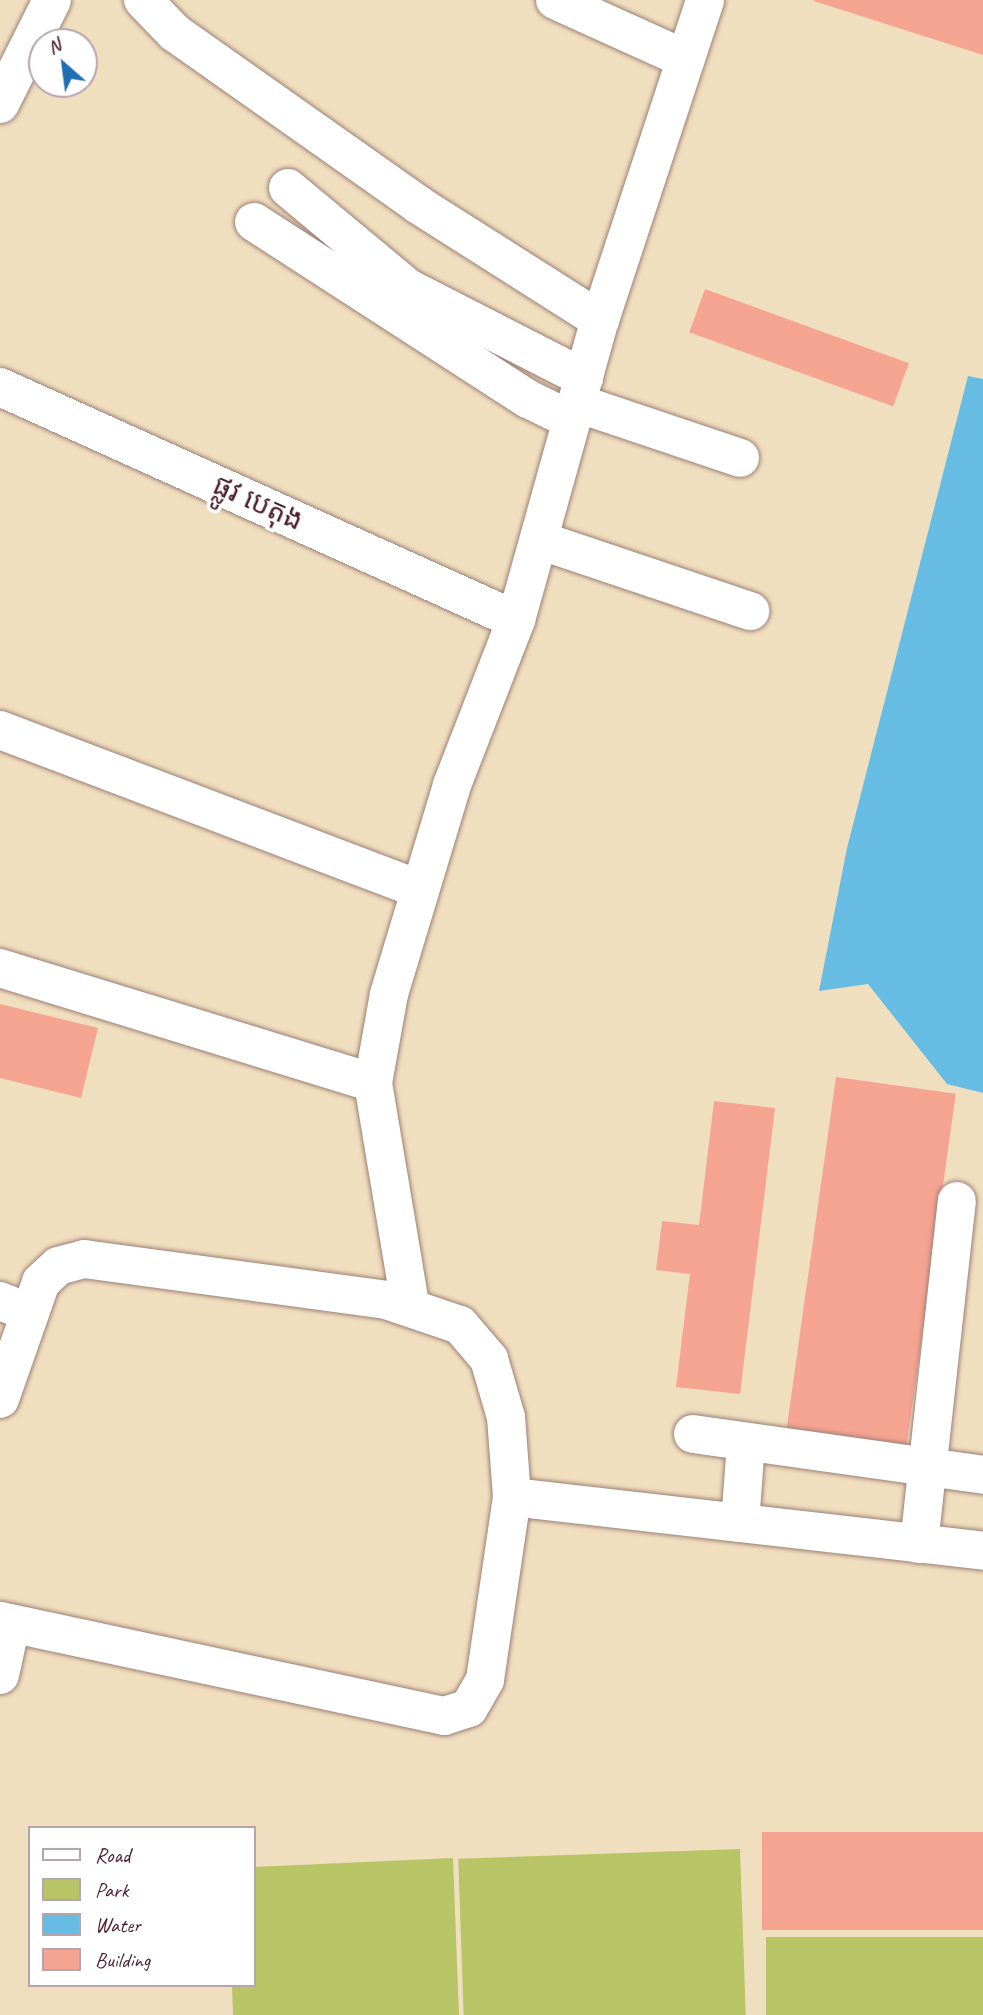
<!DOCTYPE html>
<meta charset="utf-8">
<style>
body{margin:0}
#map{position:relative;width:983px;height:2015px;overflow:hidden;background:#f0dfbf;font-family:Caveat,"Noto Sans Khmer",sans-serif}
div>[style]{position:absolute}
.green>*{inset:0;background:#b8c567;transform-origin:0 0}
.water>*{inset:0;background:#67bce3}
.building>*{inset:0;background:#f6a492;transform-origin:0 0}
.roads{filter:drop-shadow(0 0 2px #9d7f75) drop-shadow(0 0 2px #9d7f75)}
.minor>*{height:38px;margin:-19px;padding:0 19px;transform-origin:19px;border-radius:19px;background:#fff}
span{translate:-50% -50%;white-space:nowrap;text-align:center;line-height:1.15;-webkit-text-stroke:7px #fff;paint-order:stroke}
.street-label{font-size:28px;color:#4a1f2b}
.legend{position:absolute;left:28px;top:1826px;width:228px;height:161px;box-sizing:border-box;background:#fff;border:2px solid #b7a5aa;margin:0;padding:9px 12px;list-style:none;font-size:21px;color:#4a1f2b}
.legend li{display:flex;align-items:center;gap:14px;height:35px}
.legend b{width:35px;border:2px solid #b7a5aa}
.north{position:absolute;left:28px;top:28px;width:70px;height:70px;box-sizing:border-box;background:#fff;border:2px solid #b7a5aa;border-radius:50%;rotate:332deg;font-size:19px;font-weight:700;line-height:28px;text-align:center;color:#4a1f2b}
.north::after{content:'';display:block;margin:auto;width:24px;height:32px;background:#1f6fb2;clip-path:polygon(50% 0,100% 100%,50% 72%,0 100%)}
</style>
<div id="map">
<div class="green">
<i style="left:740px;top:1849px;width:166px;height:282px;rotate:88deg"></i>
<i style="clip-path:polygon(453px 1858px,459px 2015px,233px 2015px,232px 1985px,254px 1985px,254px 1867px)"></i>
<i style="left:983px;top:1937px;width:78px;height:217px;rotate:90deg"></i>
</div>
<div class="water">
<i style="clip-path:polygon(968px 376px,983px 379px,983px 1093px,947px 1084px,868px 984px,819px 991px,847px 848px)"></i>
</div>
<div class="building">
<i style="clip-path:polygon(814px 0,983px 0,983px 55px,814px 1px)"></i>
<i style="left:705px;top:289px;width:217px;height:46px;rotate:20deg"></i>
<i style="clip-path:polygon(0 1004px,98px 1028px,81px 1098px,0 1078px)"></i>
<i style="left:836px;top:1077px;width:121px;height:366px;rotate:8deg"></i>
<i style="clip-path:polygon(714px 1101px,775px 1108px,740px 1394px,676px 1387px,690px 1274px,656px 1270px,662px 1221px,699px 1225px)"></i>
<i style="left:983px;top:1832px;width:98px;height:221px;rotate:90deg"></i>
</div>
<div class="roads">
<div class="minor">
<i style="left:143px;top:0;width:46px;rotate:45.9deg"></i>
<i style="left:175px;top:33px;width:296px;rotate:35.2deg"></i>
<i style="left:417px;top:204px;width:217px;rotate:32.4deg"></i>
<i style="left:555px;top:0;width:143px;rotate:24.4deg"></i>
<i style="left:0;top:104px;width:116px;rotate:-63.4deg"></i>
<i style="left:288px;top:188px;width:156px;rotate:39.8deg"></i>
<i style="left:408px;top:288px;width:198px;rotate:27.1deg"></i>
<i style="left:254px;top:222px;width:326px;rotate:32.9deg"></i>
<i style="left:528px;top:399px;width:48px;rotate:26deg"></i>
<i style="left:0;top:387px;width:566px;rotate:24.3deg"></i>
<i style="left:577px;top:403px;width:172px;rotate:18.6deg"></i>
<i style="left:539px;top:540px;width:223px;rotate:18.6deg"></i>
<i style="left:0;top:730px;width:447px;rotate:20.8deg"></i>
<i style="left:0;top:968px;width:390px;rotate:17.1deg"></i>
<i style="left:0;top:1301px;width:32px;rotate:22deg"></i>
<i style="left:410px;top:1304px;width:224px;rotate:-99.5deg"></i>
<i style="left:373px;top:1083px;width:90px;rotate:-79.8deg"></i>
<i style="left:389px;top:994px;width:218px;rotate:-73.2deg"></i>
<i style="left:452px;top:785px;width:177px;rotate:-68.8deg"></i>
<i style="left:516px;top:620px;width:312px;rotate:-74.4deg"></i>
<i style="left:600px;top:320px;width:337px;rotate:-71.8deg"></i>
<i style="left:0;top:1399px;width:124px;rotate:-70.7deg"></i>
<i style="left:41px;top:1282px;width:23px;rotate:-43deg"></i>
<i style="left:58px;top:1266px;width:27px;rotate:-15deg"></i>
<i style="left:84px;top:1259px;width:305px;rotate:7.7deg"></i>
<i style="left:386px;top:1300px;width:78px;rotate:18.7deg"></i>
<i style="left:460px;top:1325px;width:45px;rotate:49.5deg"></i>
<i style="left:489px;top:1359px;width:60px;rotate:73.7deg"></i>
<i style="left:506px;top:1417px;width:80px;rotate:85.7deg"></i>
<i style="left:512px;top:1497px;width:185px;rotate:98.4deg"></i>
<i style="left:485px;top:1680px;width:32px;rotate:120deg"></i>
<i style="left:469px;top:1708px;width:26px;rotate:162deg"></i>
<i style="left:444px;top:1716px;width:454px;rotate:-167.9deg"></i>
<i style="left:693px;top:1434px;width:293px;rotate:8deg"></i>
<i style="left:512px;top:1497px;width:474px;rotate:6.5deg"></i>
<i style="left:740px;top:1523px;width:79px;rotate:-85.7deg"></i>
<i style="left:919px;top:1544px;width:345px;rotate:-83.7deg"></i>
<i style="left:0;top:1675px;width:52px;rotate:-77.8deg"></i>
</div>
</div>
<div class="street-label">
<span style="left:258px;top:503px;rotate:24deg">ផ្លូវ បេតុង</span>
</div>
<ul class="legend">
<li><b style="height:9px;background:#fff"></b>Road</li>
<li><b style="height:19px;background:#b8c567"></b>Park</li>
<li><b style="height:19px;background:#67bce3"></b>Water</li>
<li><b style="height:19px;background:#f6a492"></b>Building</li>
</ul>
<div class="north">N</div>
</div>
